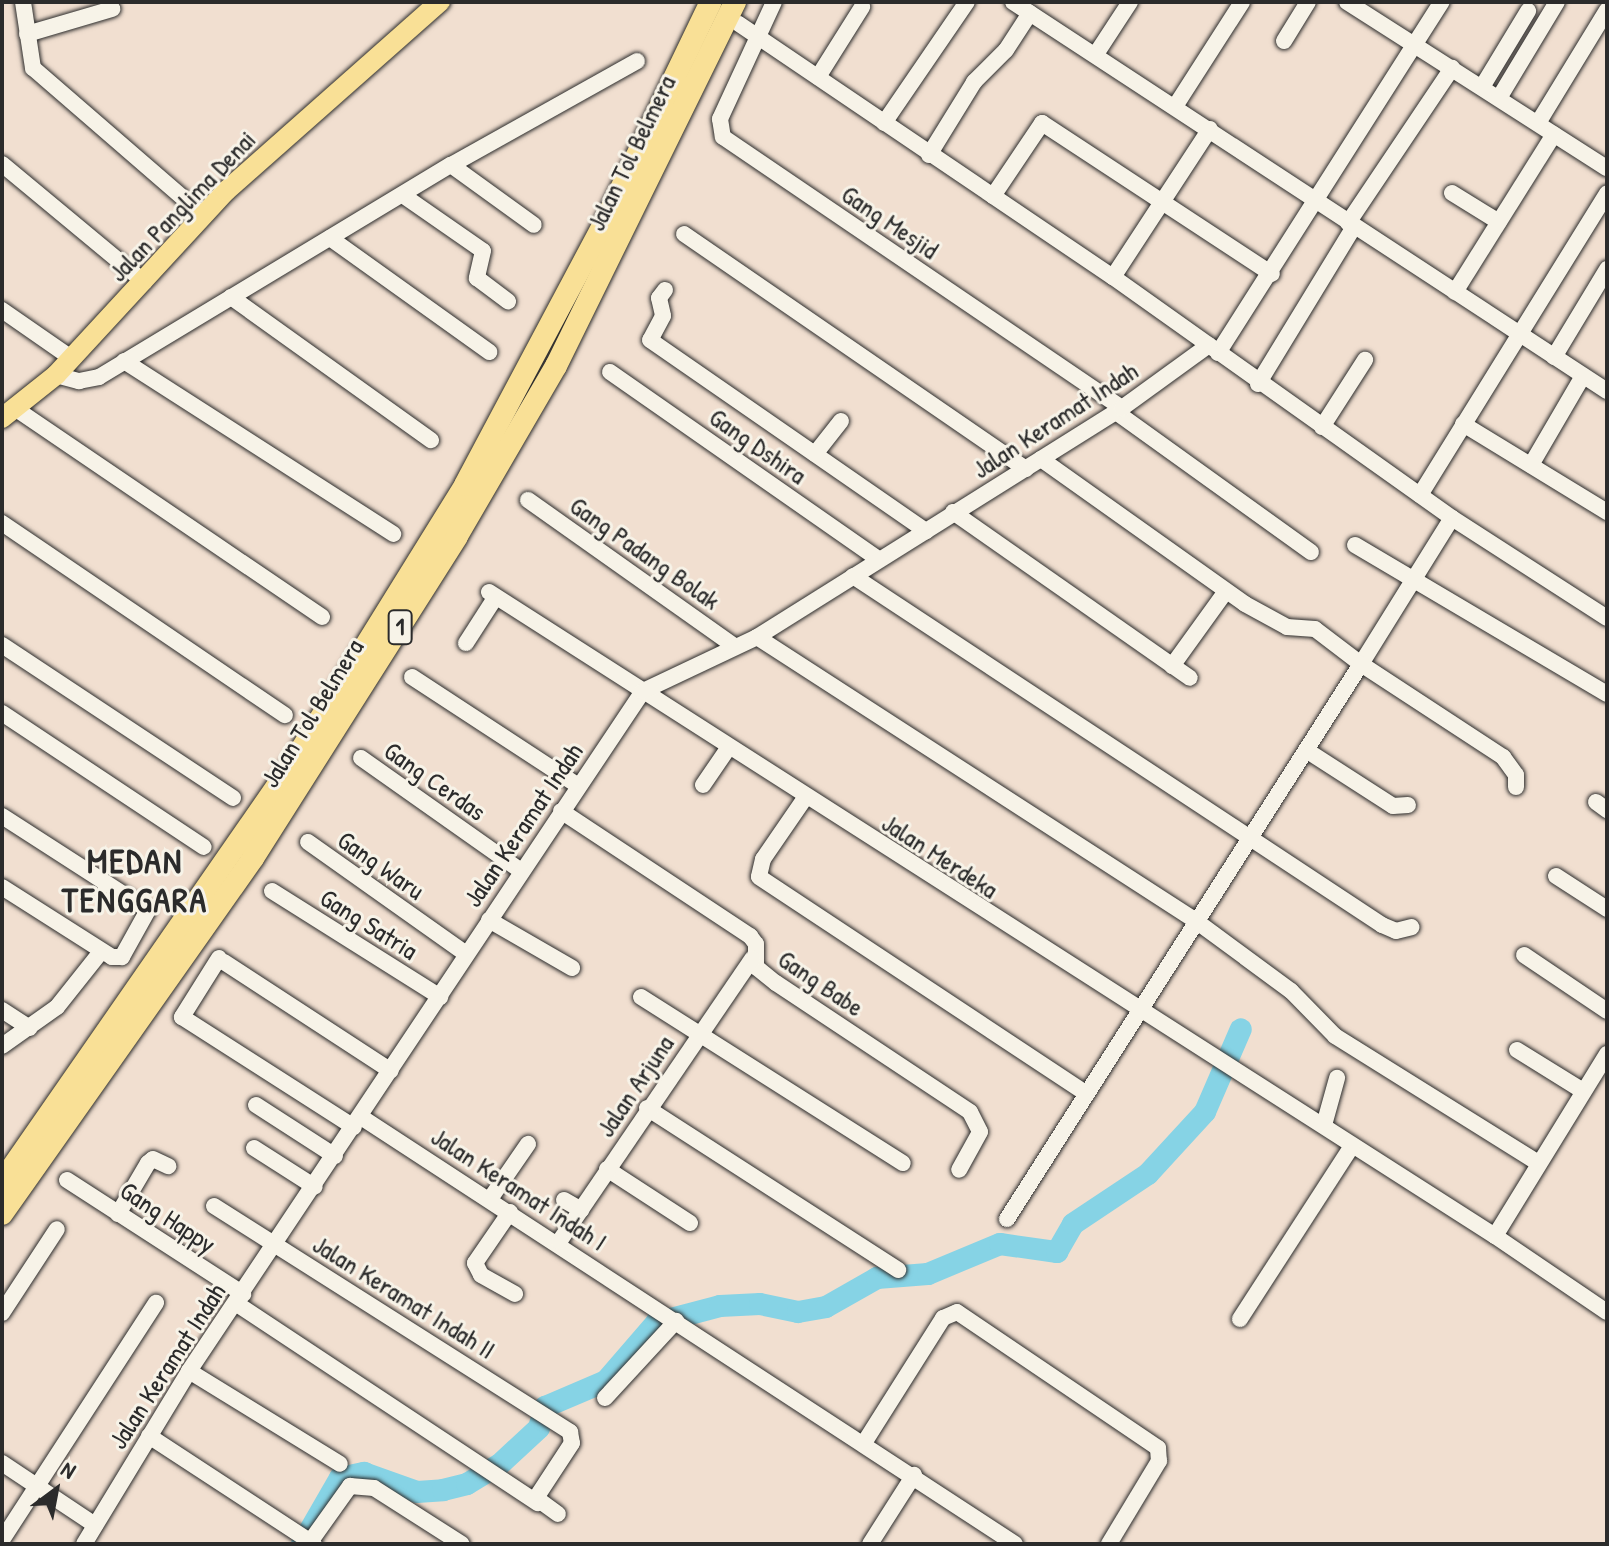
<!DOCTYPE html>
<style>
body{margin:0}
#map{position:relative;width:1609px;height:1546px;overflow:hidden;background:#f1dfd0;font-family:"Patrick Hand",sans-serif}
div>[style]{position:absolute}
.river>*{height:22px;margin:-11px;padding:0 11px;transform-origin:11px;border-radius:11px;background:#86d3e5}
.roads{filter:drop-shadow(0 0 2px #2b2b2b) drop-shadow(0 0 2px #2b2b2b)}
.minor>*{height:16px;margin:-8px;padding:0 8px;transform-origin:8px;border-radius:8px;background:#f7f3e8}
.major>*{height:20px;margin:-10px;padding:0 10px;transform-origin:10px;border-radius:10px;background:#f9e096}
.highway>*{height:22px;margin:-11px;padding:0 11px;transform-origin:11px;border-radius:11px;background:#f9e096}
span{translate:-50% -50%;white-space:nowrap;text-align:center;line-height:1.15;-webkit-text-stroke:6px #f7f3e8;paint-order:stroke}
.shield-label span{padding:2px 6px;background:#f7f3e8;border:2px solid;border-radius:6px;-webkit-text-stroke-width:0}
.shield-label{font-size:24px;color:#2b2b2b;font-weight:700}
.street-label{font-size:26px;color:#2b2b2b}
.district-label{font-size:34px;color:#2b2b2b;font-weight:700;letter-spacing:2px}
.frame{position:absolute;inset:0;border:4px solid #2b2b2b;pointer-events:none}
.north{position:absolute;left:16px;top:1450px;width:80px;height:80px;-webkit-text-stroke:6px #f7f3e8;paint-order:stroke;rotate:32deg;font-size:22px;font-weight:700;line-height:32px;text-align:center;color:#2b2b2b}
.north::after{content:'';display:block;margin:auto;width:28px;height:36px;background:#2b2b2b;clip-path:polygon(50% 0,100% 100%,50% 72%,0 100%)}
</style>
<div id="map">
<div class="river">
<i style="left:302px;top:1544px;width:76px;rotate:-60.1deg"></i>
<i style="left:340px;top:1478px;width:25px;rotate:-12deg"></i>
<i style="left:364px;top:1473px;width:56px;rotate:19.7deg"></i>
<i style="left:417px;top:1492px;width:26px;rotate:-4deg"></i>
<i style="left:443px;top:1490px;width:25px;rotate:-14deg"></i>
<i style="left:467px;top:1484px;width:37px;rotate:-31deg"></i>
<i style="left:499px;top:1465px;width:54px;rotate:-42.8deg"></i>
<i style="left:539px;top:1428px;width:22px;rotate:-74deg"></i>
<i style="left:545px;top:1407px;width:66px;rotate:-23.1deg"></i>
<i style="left:606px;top:1381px;width:77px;rotate:-49.2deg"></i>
<i style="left:656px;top:1323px;width:66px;rotate:-14.9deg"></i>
<i style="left:720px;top:1306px;width:40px;rotate:-2.9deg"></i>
<i style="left:760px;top:1304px;width:39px;rotate:12deg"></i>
<i style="left:798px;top:1312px;width:28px;rotate:-10deg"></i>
<i style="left:826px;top:1307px;width:59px;rotate:-29.6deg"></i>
<i style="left:877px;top:1278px;width:51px;rotate:-4.5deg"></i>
<i style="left:928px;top:1274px;width:78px;rotate:-22.6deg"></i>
<i style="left:1000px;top:1244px;width:58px;rotate:8deg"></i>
<i style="left:1057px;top:1252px;width:32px;rotate:-60deg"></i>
<i style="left:1073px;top:1224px;width:90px;rotate:-33.7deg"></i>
<i style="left:1148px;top:1174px;width:84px;rotate:-47.4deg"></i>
<i style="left:1205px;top:1112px;width:90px;rotate:-66.6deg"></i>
</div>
<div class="roads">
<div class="minor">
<i style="left:23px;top:2px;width:67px;rotate:81.4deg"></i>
<i style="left:33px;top:68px;width:225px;rotate:40.9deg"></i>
<i style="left:774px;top:2px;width:129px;rotate:114.8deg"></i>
<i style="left:720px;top:119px;width:18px;rotate:81deg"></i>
<i style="left:723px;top:137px;width:482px;rotate:34.2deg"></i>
<i style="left:1013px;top:2px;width:710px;rotate:33.22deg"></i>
<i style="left:1347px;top:2px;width:308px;rotate:32.6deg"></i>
<i style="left:739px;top:24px;width:452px;rotate:34.1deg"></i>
<i style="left:1113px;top:277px;width:416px;rotate:35.4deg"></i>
<i style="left:1452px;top:518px;width:184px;rotate:32.8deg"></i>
<i style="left:27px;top:34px;width:89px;rotate:-16.4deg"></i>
<i style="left:1284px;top:41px;width:46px;rotate:-58.4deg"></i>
<i style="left:1096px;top:54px;width:62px;rotate:-56.8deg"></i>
<i style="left:818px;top:77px;width:83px;rotate:-57.8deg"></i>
<i style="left:1482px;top:87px;width:89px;rotate:-58.8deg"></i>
<i style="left:1499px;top:98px;width:112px;rotate:-58.9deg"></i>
<i style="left:1176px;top:105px;width:122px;rotate:-57.3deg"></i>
<i style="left:884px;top:123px;width:147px;rotate:-55.6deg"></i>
<i style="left:1538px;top:123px;width:132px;rotate:-58.6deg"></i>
<i style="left:929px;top:155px;width:86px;rotate:-58.3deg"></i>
<i style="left:974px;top:82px;width:45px;rotate:-45deg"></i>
<i style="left:1006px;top:50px;width:44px;rotate:-57deg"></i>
<i style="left:2px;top:164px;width:185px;rotate:39.7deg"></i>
<i style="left:451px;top:165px;width:102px;rotate:35.9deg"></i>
<i style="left:1452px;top:193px;width:55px;rotate:31.7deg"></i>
<i style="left:404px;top:196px;width:96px;rotate:34.8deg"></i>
<i style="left:483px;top:251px;width:28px;rotate:103deg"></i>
<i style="left:477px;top:278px;width:39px;rotate:37deg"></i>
<i style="left:993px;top:196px;width:88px;rotate:-56.1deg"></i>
<i style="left:1042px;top:123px;width:275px;rotate:33.3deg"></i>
<i style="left:1348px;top:223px;width:187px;rotate:-56.1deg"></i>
<i style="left:684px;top:234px;width:415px;rotate:34.5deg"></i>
<i style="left:330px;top:238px;width:196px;rotate:35.6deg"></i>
<i style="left:1113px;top:277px;width:177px;rotate:-56.8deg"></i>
<i style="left:665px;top:290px;width:10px;rotate:127deg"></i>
<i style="left:659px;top:298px;width:18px;rotate:77deg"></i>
<i style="left:663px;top:316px;width:27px;rotate:118deg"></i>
<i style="left:650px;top:340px;width:336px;rotate:34.7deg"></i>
<i style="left:1455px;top:292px;width:186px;rotate:-57.9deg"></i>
<i style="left:231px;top:297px;width:246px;rotate:35.6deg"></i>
<i style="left:2px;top:310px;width:84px;rotate:34.8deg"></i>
<i style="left:1218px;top:353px;width:416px;rotate:-57.5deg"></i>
<i style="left:1554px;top:357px;width:103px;rotate:-58.9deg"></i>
<i style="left:124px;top:361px;width:320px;rotate:32.7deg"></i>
<i style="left:610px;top:372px;width:328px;rotate:34.9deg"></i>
<i style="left:56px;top:375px;width:24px;rotate:15deg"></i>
<i style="left:79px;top:381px;width:20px;rotate:-11deg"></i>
<i style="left:99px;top:377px;width:411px;rotate:-31.1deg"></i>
<i style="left:451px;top:165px;width:213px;rotate:-29.2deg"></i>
<i style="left:1258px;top:384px;width:184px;rotate:-58.6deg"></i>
<i style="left:16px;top:409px;width:370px;rotate:34.2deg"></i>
<i style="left:1116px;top:412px;width:240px;rotate:35.7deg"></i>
<i style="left:1463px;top:424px;width:169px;rotate:31.4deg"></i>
<i style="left:1322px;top:427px;width:80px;rotate:-57.3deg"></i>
<i style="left:815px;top:454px;width:42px;rotate:-51.8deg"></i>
<i style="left:1041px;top:459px;width:250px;rotate:35.4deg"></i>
<i style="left:1245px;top:604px;width:48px;rotate:28.7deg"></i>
<i style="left:1287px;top:627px;width:28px;rotate:4deg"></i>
<i style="left:1315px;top:629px;width:58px;rotate:37.3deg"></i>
<i style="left:1361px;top:664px;width:172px;rotate:-58.1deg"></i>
<i style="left:1531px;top:465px;width:103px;rotate:-59.7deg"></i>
<i style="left:1420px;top:495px;width:355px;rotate:-58.2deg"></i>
<i style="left:528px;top:500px;width:252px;rotate:35.3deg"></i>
<i style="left:953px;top:512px;width:289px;rotate:35deg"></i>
<i style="left:2px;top:523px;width:342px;rotate:34.2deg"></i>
<i style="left:1355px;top:545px;width:293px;rotate:30.6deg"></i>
<i style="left:853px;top:576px;width:634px;rotate:33.41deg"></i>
<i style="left:1382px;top:925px;width:15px;rotate:23deg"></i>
<i style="left:1396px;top:931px;width:16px;rotate:-14deg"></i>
<i style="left:489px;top:592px;width:1194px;rotate:32.63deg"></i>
<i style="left:1495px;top:1236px;width:214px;rotate:-58.4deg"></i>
<i style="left:757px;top:637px;width:523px;rotate:32.9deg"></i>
<i style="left:1196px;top:921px;width:118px;rotate:36.4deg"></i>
<i style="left:1291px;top:991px;width:63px;rotate:45.6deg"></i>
<i style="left:1335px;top:1036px;width:239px;rotate:32deg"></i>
<i style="left:466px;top:643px;width:54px;rotate:-57.2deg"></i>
<i style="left:2px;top:645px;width:277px;rotate:33.5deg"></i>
<i style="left:1172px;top:666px;width:92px;rotate:-54.2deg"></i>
<i style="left:412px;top:677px;width:197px;rotate:33.2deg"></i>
<i style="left:2px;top:713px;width:242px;rotate:33.6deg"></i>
<i style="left:1306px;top:750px;width:103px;rotate:32.8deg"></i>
<i style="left:1393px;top:806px;width:15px;rotate:-4deg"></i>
<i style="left:361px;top:758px;width:196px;rotate:35.2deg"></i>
<i style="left:703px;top:785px;width:46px;rotate:-55.6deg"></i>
<i style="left:805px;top:798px;width:74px;rotate:124.5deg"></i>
<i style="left:763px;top:859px;width:18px;rotate:103deg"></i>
<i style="left:759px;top:877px;width:393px;rotate:33.5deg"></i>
<i style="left:1596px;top:802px;width:14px;rotate:36deg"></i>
<i style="left:561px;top:811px;width:227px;rotate:33.5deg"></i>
<i style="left:750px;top:936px;width:10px;rotate:53deg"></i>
<i style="left:756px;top:944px;width:23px;rotate:90deg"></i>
<i style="left:756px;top:967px;width:26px;rotate:39deg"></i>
<i style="left:776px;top:983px;width:233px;rotate:33.6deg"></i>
<i style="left:970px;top:1112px;width:22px;rotate:63deg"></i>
<i style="left:980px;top:1132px;width:43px;rotate:118.9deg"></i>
<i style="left:2px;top:816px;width:174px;rotate:32.8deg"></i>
<i style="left:148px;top:910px;width:54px;rotate:119deg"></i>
<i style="left:122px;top:957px;width:10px;rotate:180deg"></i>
<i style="left:112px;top:957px;width:130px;rotate:-147.5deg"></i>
<i style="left:308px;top:842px;width:194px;rotate:35.3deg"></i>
<i style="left:1556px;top:876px;width:61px;rotate:32.9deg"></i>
<i style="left:272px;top:891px;width:199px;rotate:32.2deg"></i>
<i style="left:489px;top:920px;width:96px;rotate:30deg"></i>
<i style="left:1524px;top:955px;width:100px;rotate:34deg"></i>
<i style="left:219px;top:958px;width:70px;rotate:122.1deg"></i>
<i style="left:182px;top:1017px;width:204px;rotate:32.6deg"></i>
<i style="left:224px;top:962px;width:199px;rotate:33.1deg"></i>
<i style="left:641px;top:997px;width:310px;rotate:32.4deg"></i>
<i style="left:2px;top:1010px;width:33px;rotate:33deg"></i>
<i style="left:2px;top:1046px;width:67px;rotate:-35.3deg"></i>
<i style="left:57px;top:1007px;width:69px;rotate:-51.5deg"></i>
<i style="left:1517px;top:1050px;width:78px;rotate:31.8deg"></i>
<i style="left:256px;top:1105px;width:94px;rotate:32.8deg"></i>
<i style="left:647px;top:1108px;width:299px;rotate:32.8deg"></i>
<i style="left:361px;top:1117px;width:781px;rotate:33.14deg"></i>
<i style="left:1324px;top:1125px;width:49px;rotate:-74.5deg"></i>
<i style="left:254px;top:1148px;width:72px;rotate:32.6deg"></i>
<i style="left:607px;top:1169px;width:99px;rotate:33deg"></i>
<i style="left:67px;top:1180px;width:210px;rotate:32.9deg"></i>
<i style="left:490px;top:1199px;width:67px;rotate:-55.4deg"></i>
<i style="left:564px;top:1200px;width:20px;rotate:30deg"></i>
<i style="left:214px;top:1206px;width:422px;rotate:32.4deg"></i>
<i style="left:570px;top:1432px;width:11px;rotate:80deg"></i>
<i style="left:572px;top:1443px;width:66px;rotate:123.2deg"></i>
<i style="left:536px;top:1498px;width:27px;rotate:36deg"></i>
<i style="left:510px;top:1212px;width:62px;rotate:124.5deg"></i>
<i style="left:475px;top:1263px;width:13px;rotate:63deg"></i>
<i style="left:481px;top:1275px;width:39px;rotate:29deg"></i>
<i style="left:118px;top:1214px;width:59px;rotate:-59.5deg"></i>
<i style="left:148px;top:1163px;width:6px;rotate:-39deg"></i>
<i style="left:153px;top:1159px;width:17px;rotate:25deg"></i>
<i style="left:1007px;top:1219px;width:658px;rotate:-57.47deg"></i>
<i style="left:1361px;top:664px;width:170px;rotate:33.2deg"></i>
<i style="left:1503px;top:757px;width:22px;rotate:54deg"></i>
<i style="left:1516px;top:775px;width:12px;rotate:90deg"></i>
<i style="left:1495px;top:1236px;width:135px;rotate:34.2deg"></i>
<i style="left:559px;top:1242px;width:343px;rotate:-55.7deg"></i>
<i style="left:237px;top:1304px;width:361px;rotate:33.5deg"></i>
<i style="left:2px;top:1313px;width:100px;rotate:-56.8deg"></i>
<i style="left:1240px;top:1319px;width:206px;rotate:-57.1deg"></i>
<i style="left:189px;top:1371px;width:177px;rotate:31.6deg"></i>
<i style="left:605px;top:1398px;width:105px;rotate:-47.3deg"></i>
<i style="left:149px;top:1436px;width:197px;rotate:33.2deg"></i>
<i style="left:864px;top:1443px;width:148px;rotate:-57.7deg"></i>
<i style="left:943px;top:1318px;width:15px;rotate:-23deg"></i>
<i style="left:957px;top:1312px;width:243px;rotate:34.1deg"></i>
<i style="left:1158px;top:1448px;width:13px;rotate:86deg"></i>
<i style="left:1159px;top:1461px;width:97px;rotate:121.1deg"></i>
<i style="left:2px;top:1463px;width:112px;rotate:33.7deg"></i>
<i style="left:2px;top:1540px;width:283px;rotate:-57deg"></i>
<i style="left:310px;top:1542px;width:69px;rotate:-54.5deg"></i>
<i style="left:350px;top:1486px;width:24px;rotate:5deg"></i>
<i style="left:374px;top:1488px;width:104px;rotate:32.5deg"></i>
<i style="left:84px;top:1544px;width:202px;rotate:-58.7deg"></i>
<i style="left:189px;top:1371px;width:818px;rotate:-56.27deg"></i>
<i style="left:643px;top:691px;width:126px;rotate:-25.3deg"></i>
<i style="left:757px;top:637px;width:431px;rotate:-32.1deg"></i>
<i style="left:1122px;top:408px;width:107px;rotate:-35.9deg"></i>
<i style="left:870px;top:1544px;width:82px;rotate:-57.5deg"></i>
</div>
<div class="major">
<i style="left:2px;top:418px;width:69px;rotate:-38.5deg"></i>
<i style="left:56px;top:375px;width:251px;rotate:-47.3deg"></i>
<i style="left:226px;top:191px;width:286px;rotate:-41.5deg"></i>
</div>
<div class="highway">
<i style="left:2px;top:1182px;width:507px;rotate:-55.21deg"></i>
<i style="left:291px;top:766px;width:331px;rotate:-58.2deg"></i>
<i style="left:465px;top:485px;width:296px;rotate:-62deg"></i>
<i style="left:604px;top:224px;width:246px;rotate:-64.3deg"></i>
<i style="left:2px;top:1214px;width:436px;rotate:-54.8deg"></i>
<i style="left:253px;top:858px;width:381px;rotate:-57.6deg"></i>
<i style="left:457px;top:536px;width:197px;rotate:-59.8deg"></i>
<i style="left:556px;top:366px;width:406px;rotate:-63.8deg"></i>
</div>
</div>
<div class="shield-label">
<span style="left:400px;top:627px">1</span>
</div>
<div class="street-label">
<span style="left:631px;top:153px;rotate:-64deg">Jalan Tol Belmera</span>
<span style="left:182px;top:206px;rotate:-46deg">Jalan Panglima Denai</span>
<span style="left:890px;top:222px;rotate:34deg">Gang Mesjid</span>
<span style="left:1055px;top:420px;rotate:-33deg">Jalan Keramat Indah</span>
<span style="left:758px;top:446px;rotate:35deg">Gang Dshira</span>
<span style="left:645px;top:553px;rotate:35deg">Gang Padang Bolak</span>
<span style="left:312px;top:713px;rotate:-58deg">Jalan Tol Belmera</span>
<span style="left:435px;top:781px;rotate:35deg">Gang Cerdas</span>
<span style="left:523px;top:825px;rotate:-56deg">Jalan Keramat Indah</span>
<span style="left:940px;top:856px;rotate:33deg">Jalan Merdeka</span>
<span style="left:381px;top:865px;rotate:35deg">Gang Waru</span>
<span style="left:369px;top:924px;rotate:32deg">Gang Satria</span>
<span style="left:821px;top:983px;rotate:34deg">Gang Babe</span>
<span style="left:635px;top:1086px;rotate:-56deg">Jalan Arjuna</span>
<span style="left:519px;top:1189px;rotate:33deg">Jalan Keramat Indah I</span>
<span style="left:168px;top:1217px;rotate:33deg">Gang Happy</span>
<span style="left:404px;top:1297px;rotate:32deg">Jalan Keramat Indah II</span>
<span style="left:167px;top:1366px;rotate:-57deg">Jalan Keramat Indah</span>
</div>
<div class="district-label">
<span style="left:135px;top:881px">MEDAN<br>TENGGARA</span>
</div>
<div class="frame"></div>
<div class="north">N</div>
</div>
